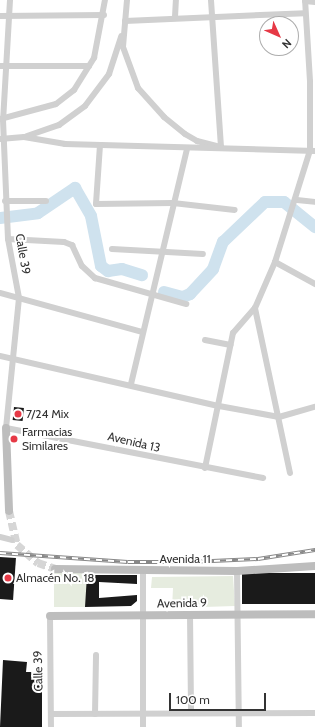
<!DOCTYPE html>
<meta charset="utf-8">
<style>
body{margin:0}
#map{position:relative;width:315px;height:727px;overflow:hidden;background:#fff;font-family:Cabin,sans-serif}
div>[style]{position:absolute}
.green>*{inset:0;background:#e6ecdf;transform-origin:0 0}
.river>*{height:12px;margin:-6px;padding:0 6px;transform-origin:6px;border-radius:6px;background:#cfe2ee}
.building>*{inset:0;background:#1a1a1a;transform-origin:0 0}
.secondary-tunnel>*{height:8px;margin-top:-4px;transform-origin:0;background:repeating-linear-gradient(90deg,#d6d6d6 0 8px,transparent 0 12px)}
.street>*{height:6px;margin:-3px;padding:0 3px;transform-origin:3px;border-radius:3px;background:#d0d0d0}
.secondary>*{height:8px;margin:-4px;padding:0 4px;transform-origin:4px;border-radius:4px;background:#bdbdbd}
.rail>*{height:3.5px;margin-top:-1.75px;transform-origin:0;background:repeating-linear-gradient(90deg,#fff 0 6px,#888 0 12px);box-sizing:border-box;border-block:1px solid #888}
.dots>*{width:11px;height:11px;translate:-50% -50%;box-sizing:border-box;border:2px solid #fff;border-radius:50%}
span{translate:-50% -50%;white-space:nowrap;text-align:center;line-height:1.15;-webkit-text-stroke:4px #fff;paint-order:stroke}
.street-label{font-size:12px;color:#333}
.poi-label{font-size:12px;color:#333}
.left{translate:0 -50%;text-align:left}
.north{position:absolute;left:259px;top:16px;width:40px;height:40px;box-sizing:border-box;background:#fff;border:1px solid #adadad;border-radius:50%;rotate:135deg;font-size:11px;font-weight:700;line-height:16px;text-align:center;color:#333}
.north::after{content:'';display:block;margin:auto;width:14px;height:18px;background:#e63946;clip-path:polygon(50% 0,100% 100%,50% 72%,0 100%)}
.scale{position:absolute;left:169px;top:693px;width:97px;height:18px;box-sizing:border-box;border:2px solid #333;border-top:0;padding-left:5px;font-size:12px;line-height:14px;white-space:nowrap;color:#333;-webkit-text-stroke:3px #fff;paint-order:stroke}
</style>
<div id="map">
<div class="green">
<i style="left:54px;top:573px;width:33px;height:34px"></i>
<i style="clip-path:polygon(233px 576px,235px 606px,172px 608px,173px 588px,151px 588px,152px 577px)"></i>
</div>
<div class="river">
<i style="left:0;top:218px;width:38px;rotate:-7deg"></i>
<i style="left:38px;top:213px;width:45px;rotate:-34deg"></i>
<i style="left:75px;top:188px;width:32px;rotate:60deg"></i>
<i style="left:91px;top:216px;width:51px;rotate:78.7deg"></i>
<i style="left:101px;top:266px;width:9px;rotate:36deg"></i>
<i style="left:108px;top:271px;width:14px;rotate:-8deg"></i>
<i style="left:122px;top:269px;width:21px;rotate:17deg"></i>
<i style="left:164px;top:292px;width:20px;rotate:15deg"></i>
<i style="left:183px;top:297px;width:8px;rotate:-23deg"></i>
<i style="left:190px;top:294px;width:34px;rotate:-47deg"></i>
<i style="left:213px;top:269px;width:29px;rotate:-70deg"></i>
<i style="left:223px;top:242px;width:58px;rotate:-43.6deg"></i>
<i style="left:265px;top:202px;width:19px"></i>
<i style="left:284px;top:202px;width:40px;rotate:39deg"></i>
</div>
<div class="building">
<i style="left:14px;top:407px;width:10px;height:13px;rotate:6deg"></i>
<i style="left:0;top:557px;width:16px;height:42px;rotate:4deg"></i>
<i style="left:315px;top:573px;width:31px;height:73px;rotate:90deg"></i>
<i style="clip-path:polygon(87px 575px,137px 575px,137px 584px,99px 582px,99px 598px,137px 595px,137px 601px,131px 606px,85px 607px)"></i>
<i style="clip-path:polygon(3px 660px,27px 662px,26px 672px,42px 672px,42px 727px,0 727px)"></i>
</div>
<div class="secondary-tunnel">
<i style="left:9px;top:511px;width:35px;rotate:77deg"></i>
<i style="left:17px;top:545px;width:28px;rotate:41deg"></i>
<i style="left:38px;top:563px;width:18px;rotate:19deg"></i>
</div>
<div class="street">
<i style="left:10px;top:0;width:120px;rotate:93.3deg"></i>
<i style="left:3px;top:120px;width:119px;rotate:87.6deg"></i>
<i style="left:8px;top:239px;width:60px;rotate:79.4deg"></i>
<i style="left:19px;top:298px;width:131px;rotate:95.7deg"></i>
<i style="left:6px;top:428px;width:262px;rotate:11deg"></i>
<i style="left:127px;top:0;width:47px;rotate:94.9deg"></i>
<i style="left:123px;top:47px;width:44px;rotate:69.9deg"></i>
<i style="left:138px;top:88px;width:39px;rotate:48deg"></i>
<i style="left:164px;top:117px;width:27px;rotate:39deg"></i>
<i style="left:185px;top:134px;width:14px;rotate:30deg"></i>
<i style="left:197px;top:141px;width:25px;rotate:14deg"></i>
<i style="left:221px;top:147px;width:147px;rotate:-93.9deg"></i>
<i style="left:305px;top:1px;width:10px;rotate:6deg"></i>
<i style="left:0;top:16px;width:104px;rotate:-0.6deg"></i>
<i style="left:175px;top:17px;width:17px;rotate:-87deg"></i>
<i style="left:125px;top:21px;width:180px;rotate:-2.5deg"></i>
<i style="left:0;top:66px;width:89px"></i>
<i style="left:0;top:119px;width:58px;rotate:-15deg"></i>
<i style="left:56px;top:104px;width:23px;rotate:-38deg"></i>
<i style="left:74px;top:90px;width:38px;rotate:-58deg"></i>
<i style="left:94px;top:58px;width:59px;rotate:-79.3deg"></i>
<i style="left:27px;top:136px;width:34px;rotate:-19deg"></i>
<i style="left:59px;top:125px;width:32px;rotate:-36deg"></i>
<i style="left:85px;top:106px;width:40px;rotate:-53deg"></i>
<i style="left:109px;top:74px;width:40px;rotate:-72deg"></i>
<i style="left:0;top:139px;width:24px;rotate:-5deg"></i>
<i style="left:24px;top:137px;width:42px;rotate:9.7deg"></i>
<i style="left:65px;top:144px;width:250px;rotate:1.6deg"></i>
<i style="left:100px;top:145px;width:59px;rotate:93.9deg"></i>
<i style="left:96px;top:204px;width:77px;rotate:-0.7deg"></i>
<i style="left:173px;top:203px;width:62px;rotate:6.4deg"></i>
<i style="left:297px;top:200px;width:18px;rotate:6deg"></i>
<i style="left:5px;top:201px;width:41px"></i>
<i style="left:8px;top:239px;width:56px;rotate:3.1deg"></i>
<i style="left:64px;top:242px;width:9px;rotate:21deg"></i>
<i style="left:72px;top:245px;width:23px;rotate:65deg"></i>
<i style="left:82px;top:266px;width:18px;rotate:43deg"></i>
<i style="left:95px;top:278px;width:95px;rotate:15.9deg"></i>
<i style="left:112px;top:249px;width:91px;rotate:3.1deg"></i>
<i style="left:275px;top:262px;width:46px;rotate:28.8deg"></i>
<i style="left:0;top:293px;width:148px;rotate:15.3deg"></i>
<i style="left:205px;top:340px;width:26px;rotate:11deg"></i>
<i style="left:0;top:356px;width:225px;rotate:12.9deg"></i>
<i style="left:219px;top:406px;width:61px;rotate:10.4deg"></i>
<i style="left:279px;top:417px;width:37px;rotate:-16deg"></i>
<i style="left:131px;top:384px;width:242px;rotate:-76.6deg"></i>
<i style="left:205px;top:468px;width:138px;rotate:-78.3deg"></i>
<i style="left:233px;top:333px;width:33px;rotate:-49deg"></i>
<i style="left:290px;top:473px;width:169px;rotate:-102deg"></i>
<i style="left:255px;top:308px;width:50px;rotate:-66.5deg"></i>
<i style="left:275px;top:262px;width:117px;rotate:-72.6deg"></i>
<i style="left:310px;top:150px;width:69px;rotate:-90deg"></i>
<i style="left:310px;top:81px;width:81px;rotate:-93.5deg"></i>
<i style="left:0;top:537px;width:12px;rotate:14deg"></i>
<i style="left:237px;top:571px;width:156px;rotate:89.3deg"></i>
<i style="left:190px;top:614px;width:99px;rotate:89.4deg"></i>
<i style="left:50px;top:616px;width:111px;rotate:89.5deg"></i>
<i style="left:51px;top:714px;width:264px;rotate:-0.2deg"></i>
<i style="left:95px;top:714px;width:59px;rotate:-89deg"></i>
<i style="left:143px;top:727px;width:156px;rotate:-90deg"></i>
</div>
<div class="secondary">
<i style="left:6px;top:428px;width:83px;rotate:87.9deg"></i>
<i style="left:55px;top:569px;width:182px;rotate:0.6deg"></i>
<i style="left:237px;top:571px;width:78px;rotate:-3.7deg"></i>
<i style="left:50px;top:616px;width:265px;rotate:-0.4deg"></i>
</div>
<div class="rail">
<i style="left:0;top:553px;width:128px;rotate:4deg"></i>
<i style="left:128px;top:562px;width:62px"></i>
<i style="left:190px;top:562px;width:68px;rotate:-2.5deg"></i>
<i style="left:258px;top:559px;width:58px;rotate:-9deg"></i>
</div>
<div class="dots">
<i style="left:18px;top:414px;background:#e63946"></i>
<i style="left:14px;top:439px;background:#e63946"></i>
<i style="left:8px;top:578px;background:#e63946"></i>
</div>
<div class="street-label">
<span style="left:23px;top:254px;rotate:80deg">Calle 39</span>
<span style="left:134px;top:442px;rotate:13deg">Avenida 13</span>
<span style="left:185px;top:559px">Avenida 11</span>
<span style="left:182px;top:603px;rotate:-1deg">Avenida 9</span>
<span style="left:38px;top:671px;rotate:-91deg">Calle 39</span>
</div>
<div class="poi-label">
<span class="left" style="left:26px;top:414px">7/24 Mix</span>
<span class="left" style="left:22px;top:439px">Farmacias<br>Similares</span>
<span class="left" style="left:16px;top:578px">Almacén No. 18</span>
</div>
<div class="north">N</div>
<div class="scale">100 m</div>
</div>
